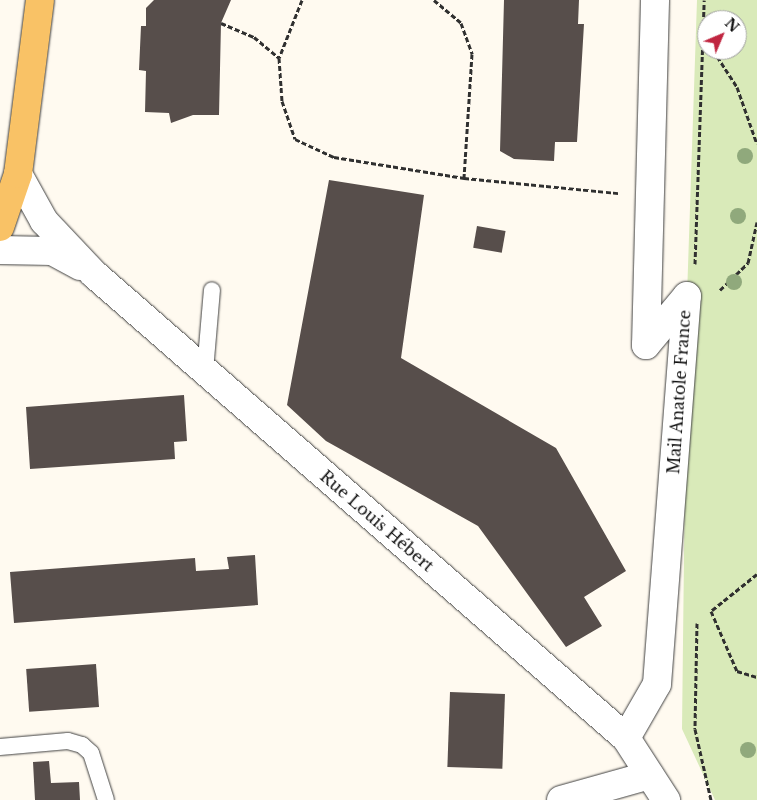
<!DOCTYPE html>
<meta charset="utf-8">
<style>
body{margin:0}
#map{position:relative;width:757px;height:800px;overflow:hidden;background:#fffaf0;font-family:"Libre Baskerville",serif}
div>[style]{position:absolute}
.green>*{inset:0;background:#d9eab9}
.building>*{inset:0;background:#574e4b;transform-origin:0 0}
.path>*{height:3px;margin-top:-1.5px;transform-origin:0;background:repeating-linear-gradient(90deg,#303030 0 5px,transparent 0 7.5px)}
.roads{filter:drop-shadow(0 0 1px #414141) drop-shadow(0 0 1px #414141)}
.service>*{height:16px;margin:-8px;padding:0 8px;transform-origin:8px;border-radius:8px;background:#fff}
.minor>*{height:28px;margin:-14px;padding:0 14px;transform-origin:14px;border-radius:14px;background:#fff}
.primary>*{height:28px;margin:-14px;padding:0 14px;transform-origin:14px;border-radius:14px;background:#f9c266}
.trees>*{width:16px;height:16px;margin:-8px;border-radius:50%;background:#90a97c}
span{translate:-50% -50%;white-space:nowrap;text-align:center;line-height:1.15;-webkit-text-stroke:5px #fff;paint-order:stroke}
.street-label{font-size:16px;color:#0e0e0e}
.north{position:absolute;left:697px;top:10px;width:50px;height:50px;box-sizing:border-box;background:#fff;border:1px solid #9f9f9f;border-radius:50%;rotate:45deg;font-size:14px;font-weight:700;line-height:20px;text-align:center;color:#0e0e0e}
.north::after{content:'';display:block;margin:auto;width:18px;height:22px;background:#c02540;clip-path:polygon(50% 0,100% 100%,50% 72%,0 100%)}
</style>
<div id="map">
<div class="green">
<i style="clip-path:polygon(evenodd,697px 0,757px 0,757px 800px,715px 800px,682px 729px,687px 296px,697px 0,707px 20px,737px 20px,737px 50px,707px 50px,707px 20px)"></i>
</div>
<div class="building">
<i style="clip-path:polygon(154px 0,231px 0,221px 23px,219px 115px,193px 115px,171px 123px,169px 113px,145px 112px,146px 71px,139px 70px,141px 26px,146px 26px,146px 8px)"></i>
<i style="clip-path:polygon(504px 0,579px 0,578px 24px,584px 24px,577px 142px,555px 142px,554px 161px,514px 159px,500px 151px)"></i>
<i style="clip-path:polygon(329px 180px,424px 195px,401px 358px,556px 448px,626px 571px,584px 597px,602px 626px,566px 647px,478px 526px,326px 441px,287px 405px)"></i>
<i style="left:477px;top:226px;width:29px;height:22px;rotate:10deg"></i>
<i style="clip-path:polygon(184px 395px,187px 441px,174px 442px,175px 459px,30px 469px,26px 407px)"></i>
<i style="clip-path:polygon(255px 555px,258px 605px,14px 623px,10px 572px,195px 558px,196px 571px,229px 569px,227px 557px)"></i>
<i style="left:96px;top:664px;width:43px;height:70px;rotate:86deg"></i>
<i style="left:450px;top:692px;width:55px;height:75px;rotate:2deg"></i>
<i style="clip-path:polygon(49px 761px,51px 783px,79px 782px,80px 800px,35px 800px,33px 762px)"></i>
</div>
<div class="path">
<i style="left:302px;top:0;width:62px;rotate:111.6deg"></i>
<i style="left:279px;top:58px;width:43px;rotate:86deg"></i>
<i style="left:282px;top:101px;width:40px;rotate:71.1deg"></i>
<i style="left:295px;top:139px;width:43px;rotate:24.8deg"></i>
<i style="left:334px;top:157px;width:132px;rotate:9.2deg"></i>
<i style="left:464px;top:178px;width:155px;rotate:5.6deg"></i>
<i style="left:434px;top:0;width:35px;rotate:40deg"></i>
<i style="left:461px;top:23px;width:33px;rotate:70deg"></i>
<i style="left:472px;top:54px;width:124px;rotate:93.7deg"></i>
<i style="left:221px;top:23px;width:36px;rotate:23deg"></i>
<i style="left:254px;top:37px;width:33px;rotate:40deg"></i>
<i style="left:713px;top:50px;width:44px;rotate:57deg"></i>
<i style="left:737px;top:87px;width:60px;rotate:70.7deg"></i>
<i style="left:695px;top:264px;width:264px;rotate:-88deg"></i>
<i style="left:720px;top:290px;width:39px;rotate:-44deg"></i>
<i style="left:748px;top:263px;width:42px;rotate:-77.6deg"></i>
<i style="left:757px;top:574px;width:59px;rotate:141.2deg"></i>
<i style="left:711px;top:611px;width:65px;rotate:66.6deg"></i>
<i style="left:737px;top:671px;width:21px;rotate:17deg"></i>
<i style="left:697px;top:623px;width:106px;rotate:91.1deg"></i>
<i style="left:695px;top:729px;width:73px;rotate:77.3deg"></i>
</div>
<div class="roads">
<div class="service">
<i style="left:205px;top:371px;width:81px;rotate:-85.1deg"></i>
<i style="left:0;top:747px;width:68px;rotate:-5deg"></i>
<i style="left:68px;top:741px;width:15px;rotate:16deg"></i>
<i style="left:82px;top:745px;width:12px;rotate:42deg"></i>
<i style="left:91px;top:753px;width:49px;rotate:72.3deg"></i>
</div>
<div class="minor">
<i style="left:18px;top:174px;width:54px;rotate:61deg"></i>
<i style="left:44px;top:221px;width:73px;rotate:46.7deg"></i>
<i style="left:94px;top:274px;width:706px;rotate:41.09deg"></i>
<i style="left:626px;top:738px;width:74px;rotate:57.2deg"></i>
<i style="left:0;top:250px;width:52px;rotate:1.1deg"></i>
<i style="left:52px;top:251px;width:32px;rotate:28deg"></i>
<i style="left:626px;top:738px;width:62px;rotate:-60.1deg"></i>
<i style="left:657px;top:684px;width:389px;rotate:-85.6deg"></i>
<i style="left:687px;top:296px;width:64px;rotate:129.9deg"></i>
<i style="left:646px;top:345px;width:345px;rotate:-88.5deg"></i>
<i style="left:561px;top:800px;width:92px;rotate:-15.7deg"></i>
</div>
<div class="primary">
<i style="left:0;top:227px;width:56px;rotate:-71.2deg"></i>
<i style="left:18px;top:174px;width:175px;rotate:-82.8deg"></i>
</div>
</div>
<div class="trees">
<i style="left:745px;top:156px"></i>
<i style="left:738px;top:216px"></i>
<i style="left:734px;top:282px"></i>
<i style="left:748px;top:750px"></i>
</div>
<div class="street-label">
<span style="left:679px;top:392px;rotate:-86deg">Mail Anatole France</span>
<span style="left:377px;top:521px;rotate:41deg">Rue Louis Hébert</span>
</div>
<div class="north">N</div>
</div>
